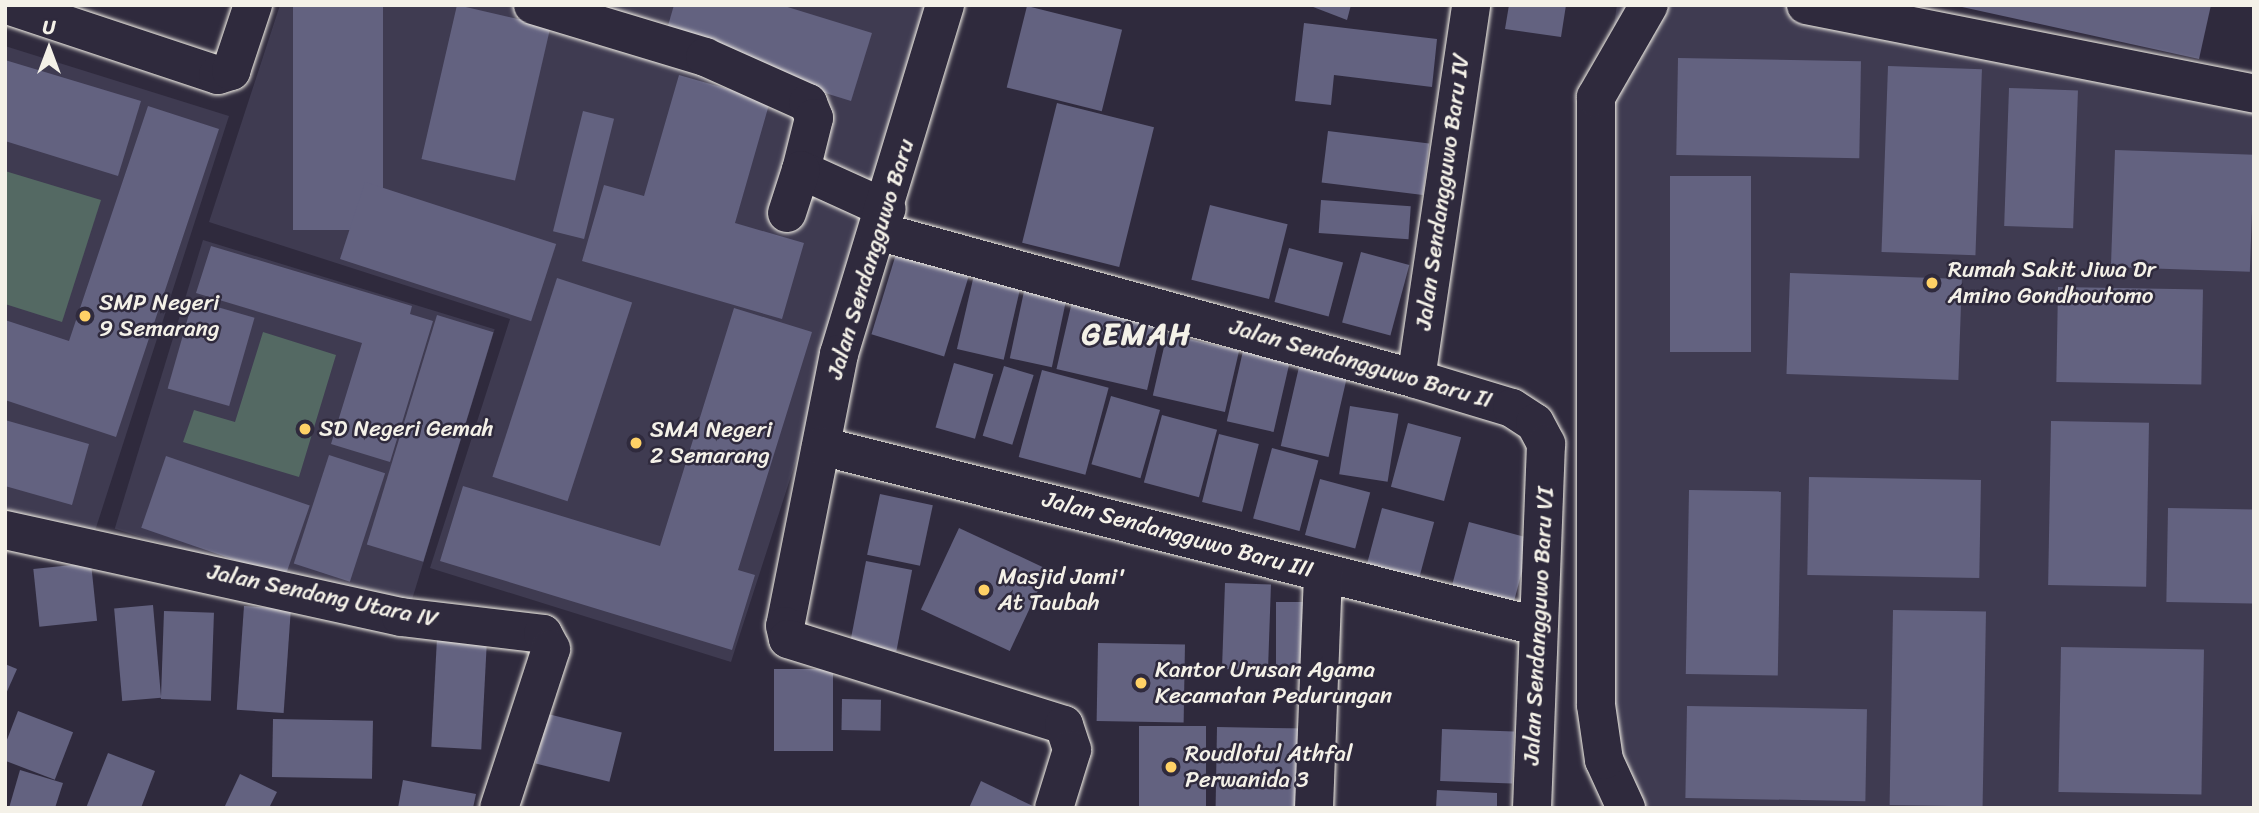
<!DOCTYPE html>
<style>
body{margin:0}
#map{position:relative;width:2259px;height:813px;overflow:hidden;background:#2f2a3d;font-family:Sriracha,sans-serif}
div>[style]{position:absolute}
.built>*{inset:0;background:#3f3b51;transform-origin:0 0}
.green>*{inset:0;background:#546963}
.building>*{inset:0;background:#636280;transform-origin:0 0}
.roads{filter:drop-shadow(0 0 2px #f4f1e8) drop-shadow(0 0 2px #f4f1e8)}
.minor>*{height:38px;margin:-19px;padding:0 19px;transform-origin:19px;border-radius:19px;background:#2f2a3d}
.dots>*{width:19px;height:19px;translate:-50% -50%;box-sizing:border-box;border:4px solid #2f2a3d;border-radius:50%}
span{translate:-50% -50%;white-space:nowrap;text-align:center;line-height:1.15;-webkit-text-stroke:5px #2f2a3d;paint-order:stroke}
.street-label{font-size:23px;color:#f4f1e8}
.poi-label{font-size:23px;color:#f4f1e8}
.left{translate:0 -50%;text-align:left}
.district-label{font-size:30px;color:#f4f1e8;font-weight:700;letter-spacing:2px}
.frame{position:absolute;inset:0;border:7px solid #f4f1e8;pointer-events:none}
.north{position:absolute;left:14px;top:14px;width:70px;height:70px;-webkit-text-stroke:5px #2f2a3d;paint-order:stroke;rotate:0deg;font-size:19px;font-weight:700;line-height:28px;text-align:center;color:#f4f1e8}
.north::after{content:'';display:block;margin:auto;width:24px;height:32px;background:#f4f1e8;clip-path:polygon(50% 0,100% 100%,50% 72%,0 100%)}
</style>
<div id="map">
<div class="built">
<i style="clip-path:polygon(280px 5px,943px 5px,731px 662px,430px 568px,510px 319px,209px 222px)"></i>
<i style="clip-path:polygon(1617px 5px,1805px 5px,2254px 104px,2254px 808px,1616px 808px,1609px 58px)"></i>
<i style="clip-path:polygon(5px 46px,229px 116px,93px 537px,5px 515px)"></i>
<i style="left:203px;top:240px;width:305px;height:302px;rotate:17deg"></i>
</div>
<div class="green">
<i style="clip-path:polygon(5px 171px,101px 200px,62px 322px,5px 304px)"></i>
<i style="clip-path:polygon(263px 332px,336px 355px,299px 477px,183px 442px,194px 410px,235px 422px)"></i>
</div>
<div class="building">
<i style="left:293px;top:5px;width:90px;height:225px"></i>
<i style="left:457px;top:5px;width:96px;height:158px;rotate:13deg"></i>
<i style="clip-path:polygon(674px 5px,781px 5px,872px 33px,851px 101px,663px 43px)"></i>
<i style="clip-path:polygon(1308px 5px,1351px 5px,1347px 20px)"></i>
<i style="clip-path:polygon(1509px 5px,1566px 5px,1561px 37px,1505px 29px)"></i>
<i style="clip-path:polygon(1953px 5px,2211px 5px,2199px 59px)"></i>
<i style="left:1027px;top:6px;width:98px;height:84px;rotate:14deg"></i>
<i style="clip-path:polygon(1304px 23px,1437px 39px,1432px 87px,1334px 75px,1331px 105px,1295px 101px)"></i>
<i style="left:1678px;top:58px;width:183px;height:97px;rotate:1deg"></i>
<i style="clip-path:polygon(5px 60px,141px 101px,118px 176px,5px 141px)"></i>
<i style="left:1888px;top:66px;width:94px;height:186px;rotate:2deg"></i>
<i style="clip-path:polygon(679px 75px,770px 101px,735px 223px,804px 243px,782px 319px,582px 261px,604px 185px,644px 196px)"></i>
<i style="left:2009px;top:88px;width:69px;height:138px;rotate:2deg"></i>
<i style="left:1057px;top:103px;width:100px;height:144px;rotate:14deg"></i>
<i style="clip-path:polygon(148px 106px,219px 129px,116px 437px,5px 400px,5px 320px,69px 341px)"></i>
<i style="left:583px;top:111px;width:32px;height:124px;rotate:14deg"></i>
<i style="left:1328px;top:131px;width:102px;height:52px;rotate:7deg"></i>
<i style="left:2115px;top:150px;width:139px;height:117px;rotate:2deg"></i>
<i style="left:1670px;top:176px;width:81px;height:176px"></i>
<i style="left:365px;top:182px;width:201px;height:81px;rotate:18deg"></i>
<i style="left:1321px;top:200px;width:90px;height:33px;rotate:4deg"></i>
<i style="left:1210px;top:205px;width:80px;height:77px;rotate:14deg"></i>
<i style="clip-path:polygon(211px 246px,412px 306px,410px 314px,433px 321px,390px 462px,331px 444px,362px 343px,196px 293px)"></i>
<i style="left:1289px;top:248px;width:56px;height:56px;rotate:15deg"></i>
<i style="left:1361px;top:252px;width:50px;height:73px;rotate:15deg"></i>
<i style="left:896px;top:254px;width:76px;height:84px;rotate:17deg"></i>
<i style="left:1790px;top:273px;width:172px;height:101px;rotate:2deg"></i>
<i style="left:974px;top:275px;width:48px;height:76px;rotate:13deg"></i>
<i style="left:557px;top:278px;width:79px;height:209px;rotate:18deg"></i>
<i style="left:1026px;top:282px;width:43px;height:78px;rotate:12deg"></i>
<i style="left:2058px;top:287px;width:145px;height:95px;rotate:1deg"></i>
<i style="left:1074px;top:293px;width:93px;height:78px;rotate:13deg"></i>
<i style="left:193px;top:300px;width:64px;height:92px;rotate:16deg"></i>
<i style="clip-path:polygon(734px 308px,812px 332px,738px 570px,755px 575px,732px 650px,440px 561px,463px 486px,660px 546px)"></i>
<i style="left:437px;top:315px;width:59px;height:240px;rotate:17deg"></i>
<i style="left:1167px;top:334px;width:74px;height:63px;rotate:13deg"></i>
<i style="left:1243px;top:351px;width:48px;height:72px;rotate:13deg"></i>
<i style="left:954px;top:363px;width:41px;height:67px;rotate:16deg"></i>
<i style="left:1004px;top:366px;width:31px;height:73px;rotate:17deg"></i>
<i style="left:1299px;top:367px;width:49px;height:81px;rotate:13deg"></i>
<i style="left:1042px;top:370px;width:69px;height:90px;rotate:15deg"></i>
<i style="left:1111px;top:396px;width:51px;height:71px;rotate:16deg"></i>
<i style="left:1350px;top:406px;width:49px;height:69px;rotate:9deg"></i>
<i style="left:1162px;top:415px;width:57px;height:70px;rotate:15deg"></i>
<i style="clip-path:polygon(5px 420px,89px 444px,72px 505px,5px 486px)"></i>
<i style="left:2051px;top:421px;width:98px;height:164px;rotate:1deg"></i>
<i style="left:1408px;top:423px;width:55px;height:66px;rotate:15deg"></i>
<i style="left:1219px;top:434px;width:41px;height:70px;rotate:14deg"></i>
<i style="left:1272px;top:448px;width:48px;height:73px;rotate:15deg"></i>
<i style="left:329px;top:455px;width:59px;height:114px;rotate:18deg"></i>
<i style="left:166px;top:456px;width:152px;height:76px;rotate:19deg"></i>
<i style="left:1809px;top:477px;width:172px;height:98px;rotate:1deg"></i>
<i style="left:1320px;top:479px;width:52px;height:58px;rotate:15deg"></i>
<i style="left:1689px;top:490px;width:92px;height:184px;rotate:1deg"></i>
<i style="left:880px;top:494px;width:54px;height:62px;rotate:12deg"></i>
<i style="left:1382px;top:508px;width:54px;height:66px;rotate:15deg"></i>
<i style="left:2168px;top:508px;width:86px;height:94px;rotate:1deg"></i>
<i style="left:1469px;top:522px;width:64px;height:73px;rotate:15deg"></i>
<i style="left:959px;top:528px;width:98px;height:90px;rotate:25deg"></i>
<i style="left:866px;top:561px;width:47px;height:83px;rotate:11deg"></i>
<i style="left:91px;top:563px;width:58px;height:58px;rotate:84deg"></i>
<i style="left:1225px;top:583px;width:46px;height:86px;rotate:2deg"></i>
<i style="left:1276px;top:602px;width:28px;height:68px"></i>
<i style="left:153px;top:605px;width:93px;height:39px;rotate:85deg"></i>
<i style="left:244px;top:606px;width:47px;height:104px;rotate:4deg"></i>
<i style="left:1893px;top:610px;width:93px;height:195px;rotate:1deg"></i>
<i style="left:164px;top:611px;width:50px;height:88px;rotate:2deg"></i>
<i style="left:437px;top:638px;width:50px;height:109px;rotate:3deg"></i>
<i style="left:1098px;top:643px;width:87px;height:78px;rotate:1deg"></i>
<i style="left:2061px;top:647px;width:143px;height:145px;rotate:1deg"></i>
<i style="clip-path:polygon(5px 664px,17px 669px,5px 696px)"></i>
<i style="left:774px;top:669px;width:59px;height:82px"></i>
<i style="left:842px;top:699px;width:39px;height:31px;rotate:1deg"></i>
<i style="left:1687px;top:706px;width:180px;height:92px;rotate:1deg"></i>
<i style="left:18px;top:711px;width:59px;height:51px;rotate:21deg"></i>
<i style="left:548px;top:714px;width:76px;height:51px;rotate:14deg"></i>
<i style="left:273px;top:719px;width:100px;height:58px;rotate:1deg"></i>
<i style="left:1139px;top:726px;width:67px;height:82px"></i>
<i style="left:1217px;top:727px;width:92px;height:80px;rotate:1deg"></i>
<i style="left:1442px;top:729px;width:72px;height:52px;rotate:2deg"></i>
<i style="clip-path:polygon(108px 753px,155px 771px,141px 808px,86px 808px)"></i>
<i style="clip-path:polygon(20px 770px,63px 783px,55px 808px,9px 808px)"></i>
<i style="clip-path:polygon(240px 774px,277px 792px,269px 808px,224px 808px)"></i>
<i style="clip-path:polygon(403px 780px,476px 794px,473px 808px,398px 808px)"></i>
<i style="clip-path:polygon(981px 781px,1037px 808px,969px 808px)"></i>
<i style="clip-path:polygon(1437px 790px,1497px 793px,1497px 808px,1436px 808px)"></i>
</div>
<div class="roads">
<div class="minor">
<i style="left:7px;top:5px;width:222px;rotate:18.4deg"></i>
<i style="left:218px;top:75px;width:14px;rotate:-17deg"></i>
<i style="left:231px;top:71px;width:70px;rotate:-71.6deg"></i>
<i style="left:533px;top:5px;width:180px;rotate:16.8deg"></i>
<i style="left:705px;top:57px;width:113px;rotate:24.1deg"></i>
<i style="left:808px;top:103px;width:16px;rotate:68deg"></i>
<i style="left:814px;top:118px;width:54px;rotate:104deg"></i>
<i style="left:801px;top:170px;width:94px;rotate:24.4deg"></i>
<i style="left:945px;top:5px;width:365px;rotate:106.9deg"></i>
<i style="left:839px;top:354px;width:277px;rotate:101.2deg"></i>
<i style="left:785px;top:626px;width:13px;rotate:77deg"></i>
<i style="left:788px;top:639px;width:289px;rotate:17.3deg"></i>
<i style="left:1064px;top:725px;width:26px;rotate:72deg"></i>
<i style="left:1072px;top:750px;width:61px;rotate:107.2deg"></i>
<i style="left:1806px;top:5px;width:457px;rotate:11.2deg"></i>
<i style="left:787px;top:213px;width:45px;rotate:-72deg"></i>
<i style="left:877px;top:231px;width:559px;rotate:15.35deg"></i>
<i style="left:1416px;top:379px;width:100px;rotate:16.8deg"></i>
<i style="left:1512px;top:408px;width:27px;rotate:33deg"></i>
<i style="left:1535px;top:423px;width:24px;rotate:62deg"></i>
<i style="left:1546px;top:444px;width:364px;rotate:92.2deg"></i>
<i style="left:1416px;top:379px;width:378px;rotate:-81.6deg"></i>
<i style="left:821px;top:446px;width:737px;rotate:14.13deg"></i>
<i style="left:5px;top:530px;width:405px;rotate:12.4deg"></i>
<i style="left:401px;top:617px;width:143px;rotate:6.8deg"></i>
<i style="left:543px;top:634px;width:17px;rotate:62deg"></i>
<i style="left:551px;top:649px;width:167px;rotate:108.1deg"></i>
<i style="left:1314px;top:808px;width:235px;rotate:-87.8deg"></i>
<i style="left:1626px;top:808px;width:53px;rotate:-114.6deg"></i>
<i style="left:1604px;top:760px;width:56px;rotate:-98.3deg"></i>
<i style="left:1596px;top:705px;width:608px;rotate:-90deg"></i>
<i style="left:1596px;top:97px;width:106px;rotate:-60.1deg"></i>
</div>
</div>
<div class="dots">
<i style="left:1932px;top:283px;background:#ffd166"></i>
<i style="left:85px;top:316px;background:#ffd166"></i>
<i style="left:305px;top:429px;background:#ffd166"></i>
<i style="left:636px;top:443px;background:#ffd166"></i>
<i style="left:984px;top:590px;background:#ffd166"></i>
<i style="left:1141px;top:683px;background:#ffd166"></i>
<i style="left:1171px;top:767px;background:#ffd166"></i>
</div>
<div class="street-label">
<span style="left:1443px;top:192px;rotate:-82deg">Jalan Sendangguwo Baru IV</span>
<span style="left:871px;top:259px;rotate:-73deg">Jalan Sendangguwo Baru</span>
<span style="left:1361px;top:364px;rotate:16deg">Jalan Sendangguwo Baru II</span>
<span style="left:1178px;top:535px;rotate:15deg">Jalan Sendangguwo Baru III</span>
<span style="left:323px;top:596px;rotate:12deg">Jalan Sendang Utara IV</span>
<span style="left:1539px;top:626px;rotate:-87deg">Jalan Sendangguwo Baru VI</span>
</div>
<div class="poi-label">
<span class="left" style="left:1948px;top:283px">Rumah Sakit Jiwa Dr<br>Amino Gondhoutomo</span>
<span class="left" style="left:99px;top:316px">SMP Negeri<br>9 Semarang</span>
<span class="left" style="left:319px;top:429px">SD Negeri Gemah</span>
<span class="left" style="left:650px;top:443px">SMA Negeri<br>2 Semarang</span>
<span class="left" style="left:998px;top:590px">Masjid Jami'<br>At Taubah</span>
<span class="left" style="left:1155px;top:683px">Kantor Urusan Agama<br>Kecamatan Pedurungan</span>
<span class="left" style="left:1185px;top:767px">Roudlotul Athfal<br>Perwanida 3</span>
</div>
<div class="district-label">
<span style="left:1137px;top:334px">GEMAH</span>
</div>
<div class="frame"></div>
<div class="north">U</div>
</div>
